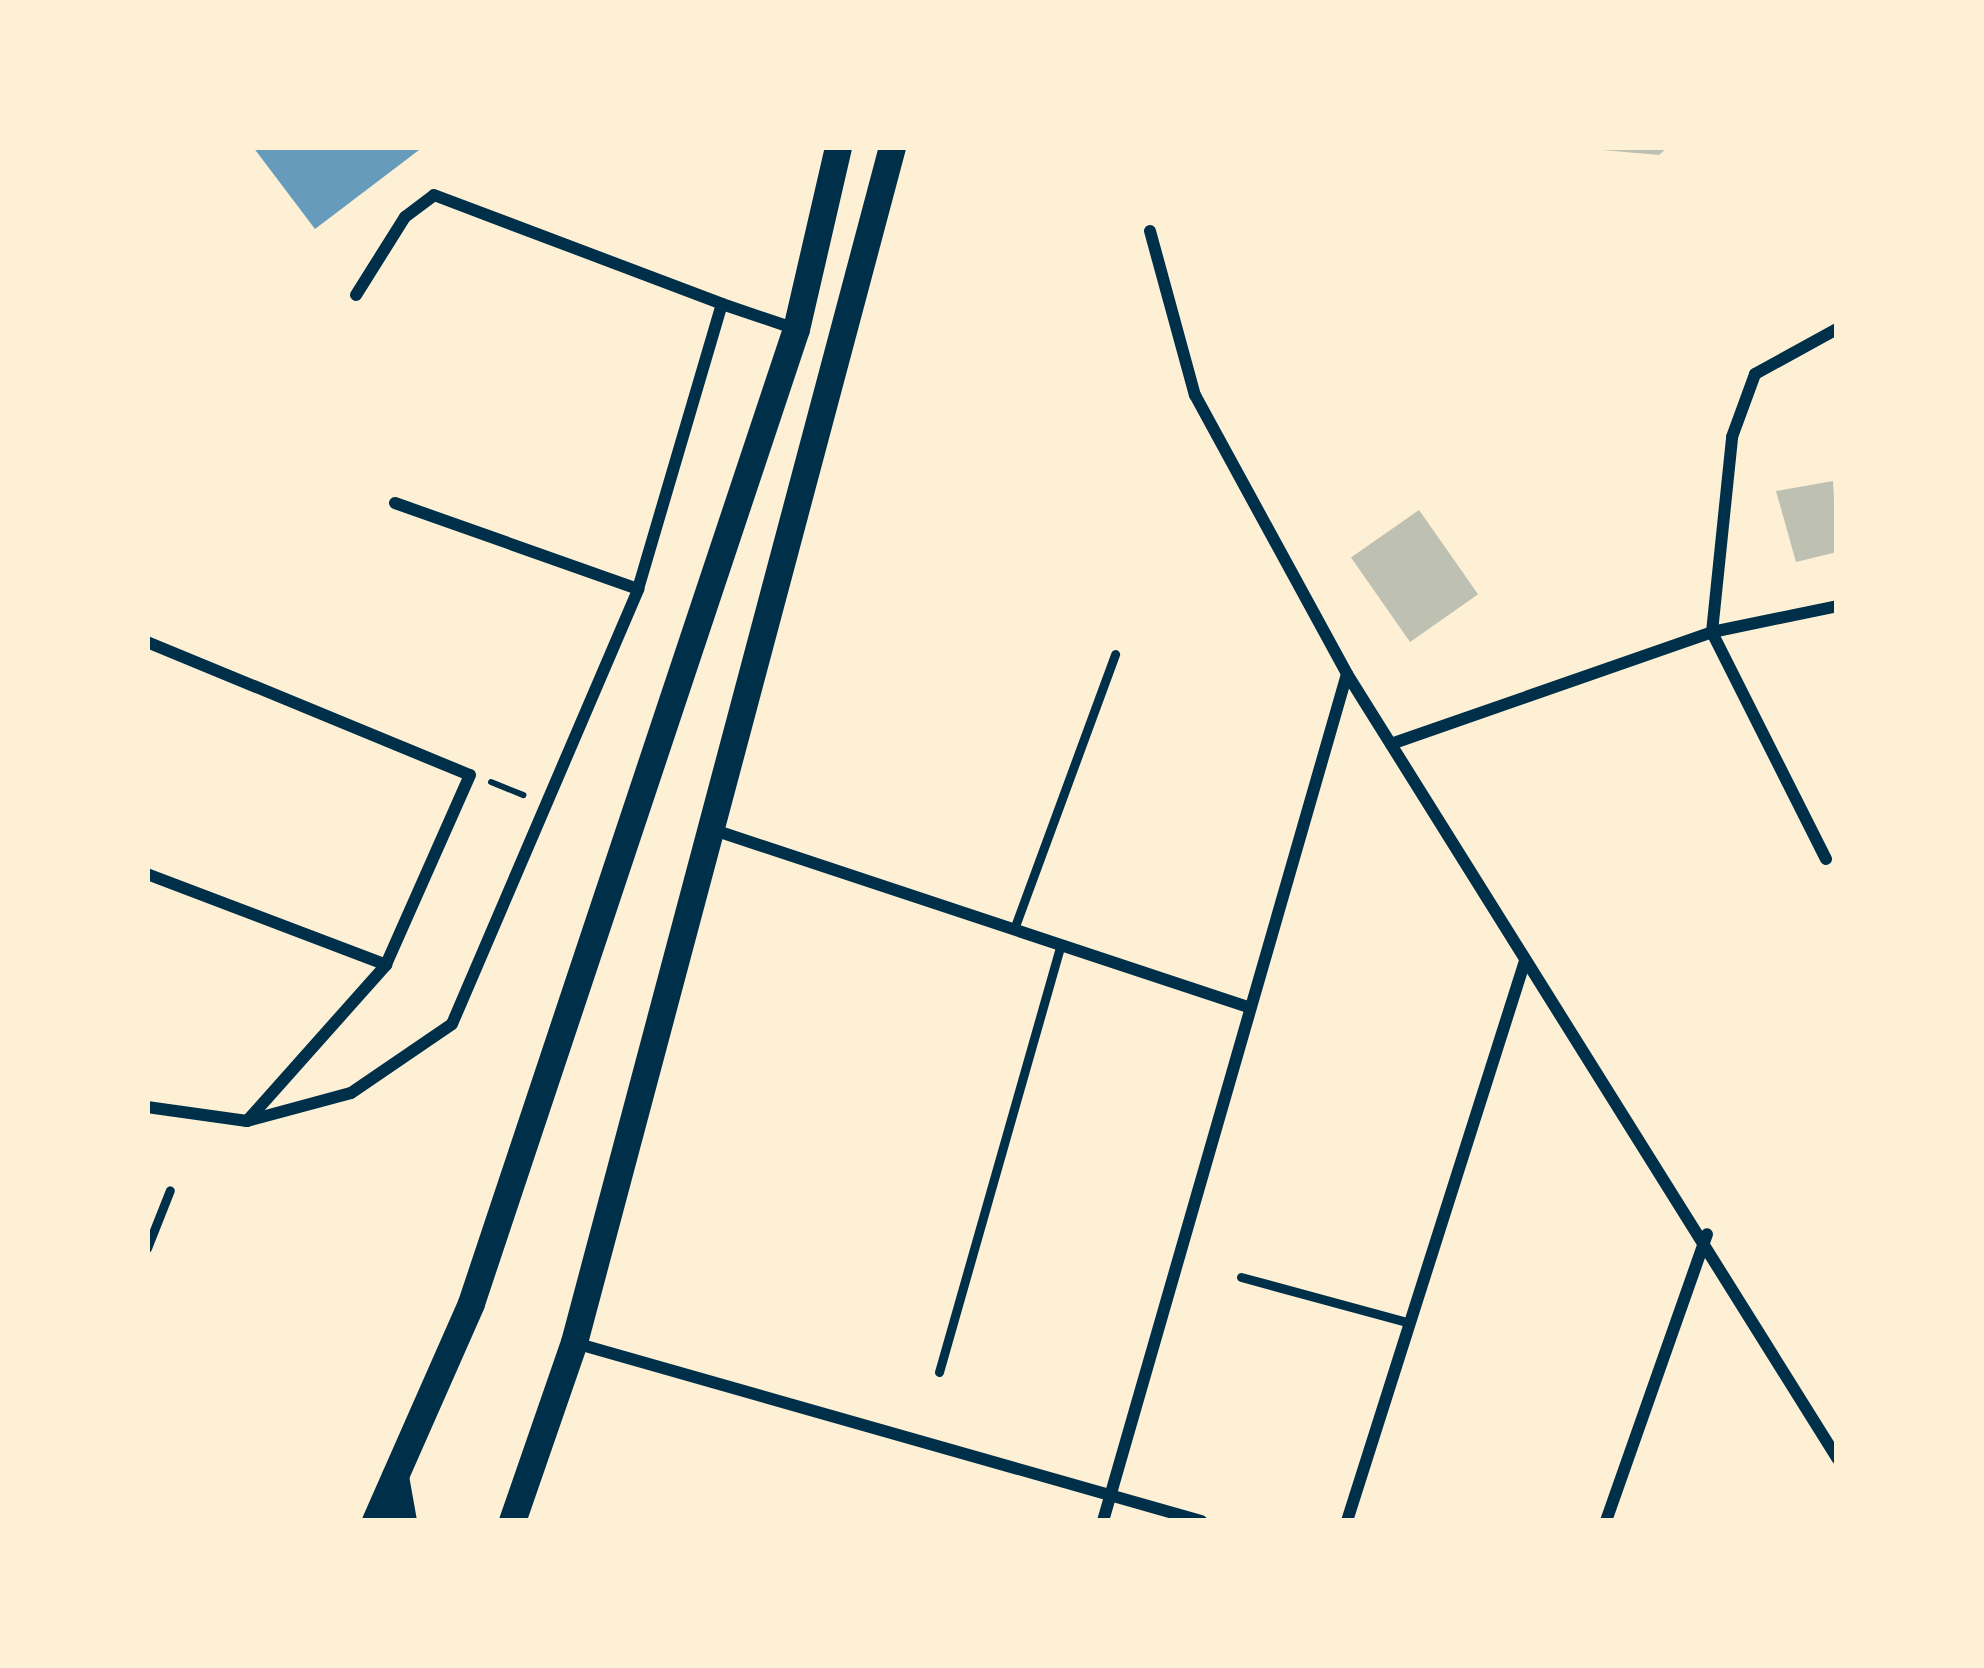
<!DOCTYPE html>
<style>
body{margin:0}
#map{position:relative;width:1984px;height:1668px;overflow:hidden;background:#fdf0d5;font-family:Poppins,sans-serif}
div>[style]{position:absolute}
.water>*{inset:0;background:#669bbc}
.building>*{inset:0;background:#bec0b2;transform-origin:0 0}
.path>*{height:6px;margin:-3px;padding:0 3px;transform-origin:3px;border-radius:3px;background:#003049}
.service>*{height:9px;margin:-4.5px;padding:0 4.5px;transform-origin:4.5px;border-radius:4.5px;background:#003049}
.minor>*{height:12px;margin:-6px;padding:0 6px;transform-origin:6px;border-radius:6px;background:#003049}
.primary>*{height:27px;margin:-13.5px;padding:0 13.5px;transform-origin:13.5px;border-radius:13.5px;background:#003049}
span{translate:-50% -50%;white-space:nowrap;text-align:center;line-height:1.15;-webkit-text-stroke:12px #fdf0d5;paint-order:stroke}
.frame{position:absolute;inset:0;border:150px solid #fdf0d5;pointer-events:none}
</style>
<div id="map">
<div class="water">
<i style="clip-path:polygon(253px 147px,423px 147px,315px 229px)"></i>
</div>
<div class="building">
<i style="clip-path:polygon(1568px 147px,1668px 147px,1659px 155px)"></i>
<i style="clip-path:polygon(1833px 481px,1837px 552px,1796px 562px,1776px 491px)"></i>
<i style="left:1419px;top:510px;width:103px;height:83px;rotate:55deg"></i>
</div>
<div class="path">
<i style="left:491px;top:782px;width:35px;rotate:22deg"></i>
</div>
<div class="service">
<i style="left:1014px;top:929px;width:293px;rotate:-69.8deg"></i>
<i style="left:147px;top:1248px;width:62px;rotate:-68.4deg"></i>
<i style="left:1241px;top:1277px;width:175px;rotate:15.2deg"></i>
<i style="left:939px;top:1372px;width:444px;rotate:-74.1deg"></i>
</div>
<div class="minor">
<i style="left:1150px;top:231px;width:170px;rotate:74.7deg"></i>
<i style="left:1195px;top:395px;width:318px;rotate:61.4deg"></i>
<i style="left:1347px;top:674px;width:925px;rotate:57.99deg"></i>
<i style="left:356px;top:295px;width:92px;rotate:-57.9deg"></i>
<i style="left:405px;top:217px;width:36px;rotate:-37deg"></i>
<i style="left:434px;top:195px;width:308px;rotate:20.7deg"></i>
<i style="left:395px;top:503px;width:258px;rotate:19.5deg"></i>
<i style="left:147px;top:642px;width:349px;rotate:22.4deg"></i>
<i style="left:470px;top:775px;width:208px;rotate:113.9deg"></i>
<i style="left:386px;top:965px;width:209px;rotate:131.7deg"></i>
<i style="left:1391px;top:744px;width:340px;rotate:-19.2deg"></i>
<i style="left:1712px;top:632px;width:128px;rotate:-11.7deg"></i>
<i style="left:711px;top:829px;width:563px;rotate:18.34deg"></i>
<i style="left:1826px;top:859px;width:254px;rotate:-116.7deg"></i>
<i style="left:1712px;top:632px;width:196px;rotate:-84.1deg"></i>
<i style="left:1732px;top:437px;width:67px;rotate:-69.9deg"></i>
<i style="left:1755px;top:374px;width:94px;rotate:-28.8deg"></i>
<i style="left:147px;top:874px;width:256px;rotate:20.8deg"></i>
<i style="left:147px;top:1107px;width:101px;rotate:8deg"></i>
<i style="left:247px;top:1121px;width:108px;rotate:-15.1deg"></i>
<i style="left:351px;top:1093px;width:122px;rotate:-34.3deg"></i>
<i style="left:452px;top:1024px;width:473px;rotate:-66.8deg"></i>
<i style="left:638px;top:589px;width:297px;rotate:-73.6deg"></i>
<i style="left:722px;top:304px;width:78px;rotate:18.7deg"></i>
<i style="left:575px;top:1343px;width:651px;rotate:15.87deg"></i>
<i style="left:1103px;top:1521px;width:881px;rotate:-73.93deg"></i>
<i style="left:1347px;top:1521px;width:588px;rotate:-72.37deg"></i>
<i style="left:1606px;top:1521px;width:304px;rotate:-70.6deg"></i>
</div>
<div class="primary">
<i style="left:395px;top:1476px;width:46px;rotate:79.9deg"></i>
<i style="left:375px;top:1521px;width:238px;rotate:-66.2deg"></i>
<i style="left:471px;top:1303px;width:1027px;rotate:-71.55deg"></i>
<i style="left:796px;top:329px;width:187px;rotate:-77deg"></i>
<i style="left:512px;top:1521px;width:189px;rotate:-70.9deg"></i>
<i style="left:574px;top:1342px;width:1237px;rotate:-75.1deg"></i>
</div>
<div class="frame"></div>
</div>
